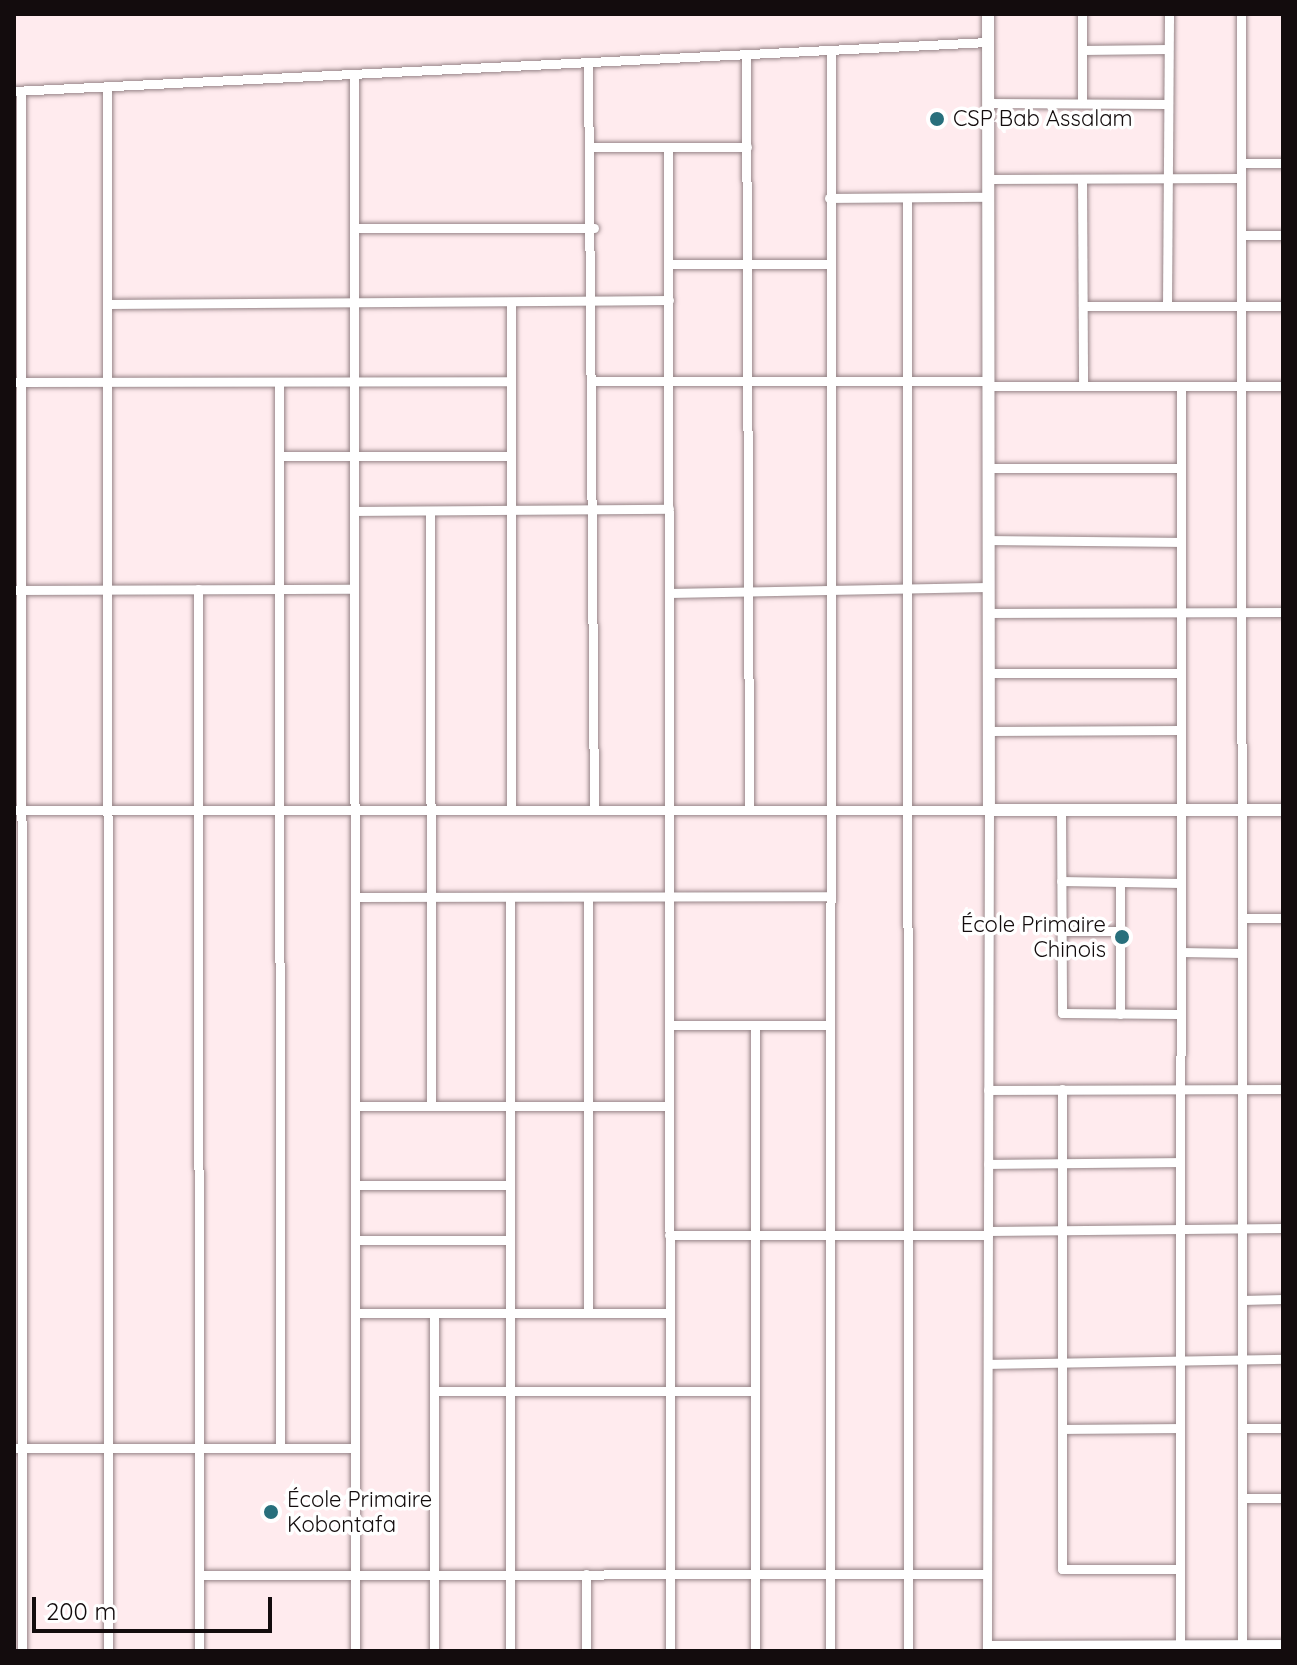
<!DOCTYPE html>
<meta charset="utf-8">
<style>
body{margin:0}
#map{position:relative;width:1297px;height:1665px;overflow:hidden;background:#ffebee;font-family:Quicksand,sans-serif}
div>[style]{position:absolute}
.roads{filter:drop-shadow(0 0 2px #968487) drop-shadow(0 0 2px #968487)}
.street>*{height:9px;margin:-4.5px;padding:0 4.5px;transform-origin:4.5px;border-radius:4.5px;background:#fff}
.secondary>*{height:12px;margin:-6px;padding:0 6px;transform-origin:6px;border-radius:6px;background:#fff}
.dots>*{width:22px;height:22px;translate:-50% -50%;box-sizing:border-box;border:4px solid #fff;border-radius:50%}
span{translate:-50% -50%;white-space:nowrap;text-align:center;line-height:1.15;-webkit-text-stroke:7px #fff;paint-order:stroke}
.poi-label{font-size:22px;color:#130c0d}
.left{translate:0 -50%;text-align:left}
.right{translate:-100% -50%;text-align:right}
.frame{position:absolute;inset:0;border:16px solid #130c0d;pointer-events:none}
.scale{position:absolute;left:32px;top:1597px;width:240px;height:36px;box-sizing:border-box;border:4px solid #130c0d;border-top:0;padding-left:10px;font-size:24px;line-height:28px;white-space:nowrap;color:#130c0d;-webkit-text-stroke:6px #fff;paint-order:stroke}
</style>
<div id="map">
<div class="roads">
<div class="street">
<i style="left:1082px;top:14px;width:89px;rotate:90deg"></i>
<i style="left:1241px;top:14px;width:1637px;rotate:89.96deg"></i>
<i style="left:1082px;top:50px;width:86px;rotate:-0.7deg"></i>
<i style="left:746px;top:54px;width:756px;rotate:89.77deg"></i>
<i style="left:588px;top:62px;width:748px;rotate:89.54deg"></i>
<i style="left:354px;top:74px;width:1577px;rotate:89.96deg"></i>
<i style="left:107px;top:86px;width:1565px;rotate:89.96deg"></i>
<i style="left:14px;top:91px;width:975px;rotate:-2.88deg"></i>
<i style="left:21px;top:91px;width:1560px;rotate:89.96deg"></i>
<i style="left:988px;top:103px;width:180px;rotate:0.3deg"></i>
<i style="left:591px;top:147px;width:156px"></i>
<i style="left:668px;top:147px;width:1504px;rotate:89.92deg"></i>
<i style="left:1241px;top:163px;width:42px"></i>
<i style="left:988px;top:179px;width:253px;rotate:-0.2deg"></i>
<i style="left:1082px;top:179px;width:207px;rotate:89.7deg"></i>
<i style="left:829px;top:198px;width:159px;rotate:-0.4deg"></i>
<i style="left:907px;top:198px;width:1453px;rotate:89.96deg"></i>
<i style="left:354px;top:228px;width:240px"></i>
<i style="left:1241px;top:235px;width:42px"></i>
<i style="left:669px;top:264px;width:158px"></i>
<i style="left:107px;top:304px;width:562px;rotate:-0.41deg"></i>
<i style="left:511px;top:304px;width:506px;rotate:90deg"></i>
<i style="left:1083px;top:306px;width:200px"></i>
<i style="left:1167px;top:306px;width:292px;rotate:-89.6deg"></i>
<i style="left:594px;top:381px;width:394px"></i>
<i style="left:14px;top:382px;width:497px;rotate:-0.1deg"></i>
<i style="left:279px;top:382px;width:1066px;rotate:89.95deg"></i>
<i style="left:988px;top:386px;width:295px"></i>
<i style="left:279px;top:456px;width:232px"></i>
<i style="left:989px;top:468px;width:192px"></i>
<i style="left:354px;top:511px;width:315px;rotate:-0.4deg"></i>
<i style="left:430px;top:511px;width:595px;rotate:89.9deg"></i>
<i style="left:989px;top:540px;width:192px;rotate:0.6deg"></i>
<i style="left:198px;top:589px;width:1062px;rotate:89.95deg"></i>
<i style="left:14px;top:590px;width:340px;rotate:-0.2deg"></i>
<i style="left:669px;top:593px;width:319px;rotate:-1.1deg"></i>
<i style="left:989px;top:613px;width:294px;rotate:-0.2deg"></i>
<i style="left:989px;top:673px;width:192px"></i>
<i style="left:989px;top:731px;width:192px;rotate:-0.3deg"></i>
<i style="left:14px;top:810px;width:975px"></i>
<i style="left:989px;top:810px;width:841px;rotate:90.14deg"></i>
<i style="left:1061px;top:810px;width:203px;rotate:89.7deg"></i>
<i style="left:1062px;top:1013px;width:119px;rotate:0.5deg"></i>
<i style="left:1061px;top:881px;width:120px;rotate:1deg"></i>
<i style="left:355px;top:897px;width:472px;rotate:-0.1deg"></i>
<i style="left:510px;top:897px;width:754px;rotate:90deg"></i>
<i style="left:588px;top:897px;width:416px;rotate:90deg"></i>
<i style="left:1242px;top:918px;width:41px"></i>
<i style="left:1062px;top:931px;width:58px"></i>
<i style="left:1181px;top:952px;width:61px;rotate:0.9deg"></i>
<i style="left:1120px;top:1014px;width:132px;rotate:-90deg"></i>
<i style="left:669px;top:1025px;width:159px"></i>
<i style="left:755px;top:1025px;width:626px;rotate:90deg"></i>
<i style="left:1062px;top:1089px;width:480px;rotate:90deg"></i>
<i style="left:1062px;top:1569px;width:118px"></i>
<i style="left:988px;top:1090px;width:295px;rotate:-0.2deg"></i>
<i style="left:355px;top:1106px;width:314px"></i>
<i style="left:988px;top:1164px;width:192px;rotate:-0.6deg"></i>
<i style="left:355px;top:1185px;width:155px"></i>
<i style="left:988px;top:1231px;width:295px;rotate:-0.6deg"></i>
<i style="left:669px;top:1235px;width:319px"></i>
<i style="left:355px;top:1240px;width:155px"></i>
<i style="left:1242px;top:1300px;width:41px;rotate:-1.4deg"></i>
<i style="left:355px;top:1313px;width:314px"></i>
<i style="left:434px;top:1313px;width:338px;rotate:90deg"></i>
<i style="left:988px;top:1364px;width:295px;rotate:-1deg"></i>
<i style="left:434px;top:1391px;width:321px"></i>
<i style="left:1242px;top:1428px;width:41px"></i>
<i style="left:1062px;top:1429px;width:118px;rotate:-0.5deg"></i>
<i style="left:14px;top:1448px;width:341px"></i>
<i style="left:1242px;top:1498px;width:41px"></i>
<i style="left:586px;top:1574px;width:77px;rotate:90deg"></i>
<i style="left:199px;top:1575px;width:788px;rotate:-0.07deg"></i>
<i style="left:987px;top:1645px;width:296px;rotate:-0.2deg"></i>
<i style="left:830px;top:1651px;width:1601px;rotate:-89.96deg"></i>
<i style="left:1180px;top:1651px;width:1265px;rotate:-89.95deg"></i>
</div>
<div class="secondary">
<i style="left:988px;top:14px;width:796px;rotate:89.93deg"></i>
<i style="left:989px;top:810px;width:294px"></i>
</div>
</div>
<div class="dots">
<i style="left:937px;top:119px;background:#286f7c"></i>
<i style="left:1122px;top:937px;background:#286f7c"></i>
<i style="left:271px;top:1512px;background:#286f7c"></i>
</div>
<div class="poi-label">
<span class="left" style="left:953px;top:119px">CSP Bab Assalam</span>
<span class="right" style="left:1106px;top:937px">École Primaire<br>Chinois</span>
<span class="left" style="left:287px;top:1512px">École Primaire<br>Kobontafa</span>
</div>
<div class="frame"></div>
<div class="scale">200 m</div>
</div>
